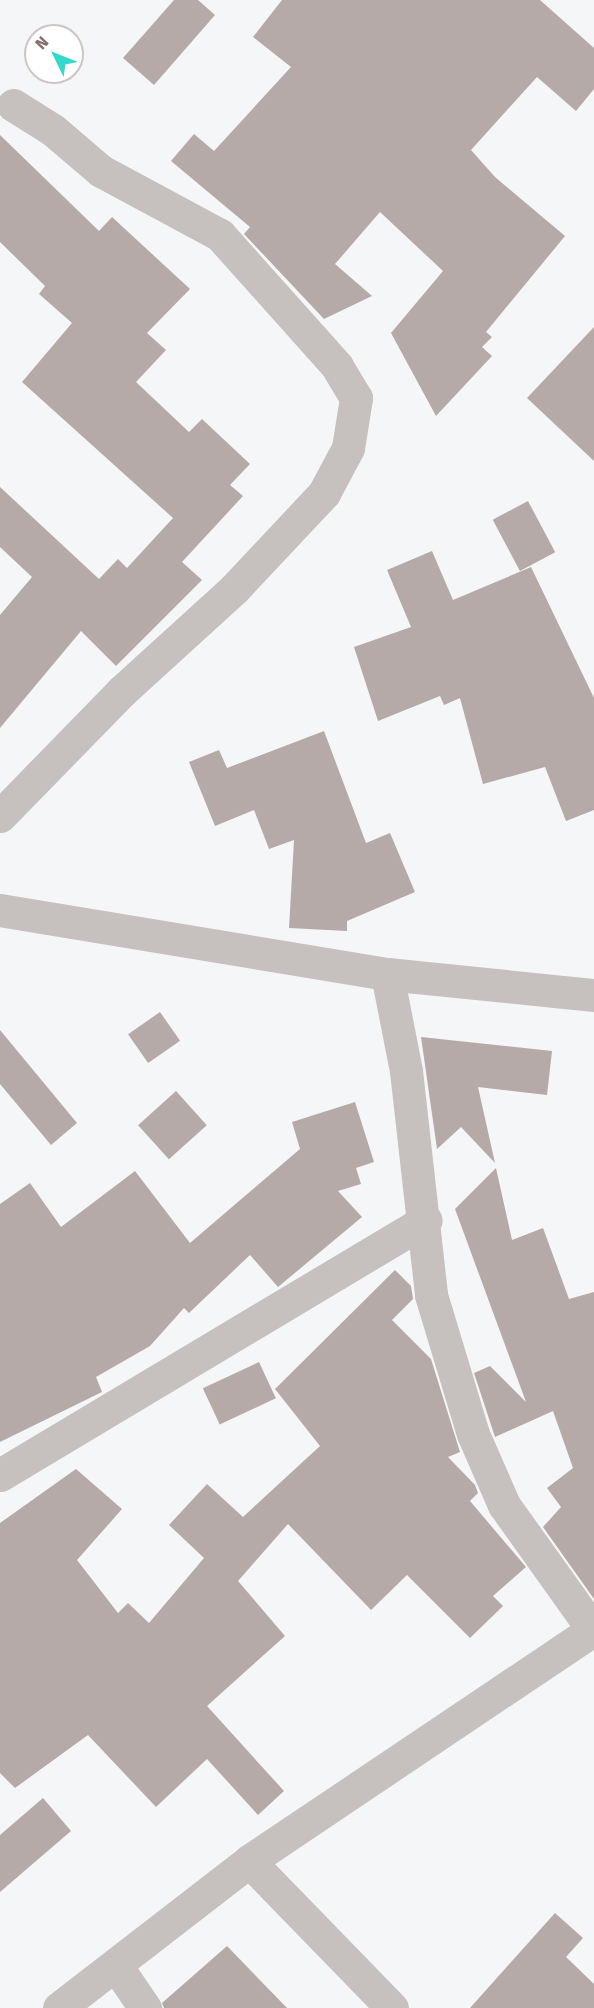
<!DOCTYPE html>
<style>
body{margin:0}
#map{position:relative;width:594px;height:2008px;overflow:hidden;background:#f5f6f7;font-family:"Fira Sans",sans-serif}
div>[style]{position:absolute}
.building>*{inset:0;background:#b5aaa8;transform-origin:0 0}
.minor>*{height:33px;margin:-16.5px;padding:0 16.5px;transform-origin:16.5px;border-radius:16.5px;background:#c6c0be}
.tertiary>*{height:33px;margin:-16.5px;padding:0 16.5px;transform-origin:16.5px;border-radius:16.5px;background:#c6c0be}
span{translate:-50% -50%;white-space:nowrap;text-align:center;line-height:1.15;-webkit-text-stroke:6px #fff;paint-order:stroke}
.north{position:absolute;left:24px;top:24px;width:60px;height:60px;box-sizing:border-box;background:#fff;border:2px solid #cec4c3;border-radius:50%;rotate:313deg;font-size:16px;font-weight:700;line-height:24px;text-align:center;color:#846c68}
.north::after{content:'';display:block;margin:auto;width:21px;height:27px;background:#33d9cc;clip-path:polygon(50% 0,100% 100%,50% 72%,0 100%)}
</style>
<div id="map">
<div class="building">
<i style="clip-path:polygon(174px 0,198px 0,215px 15px,154px 85px,123px 58px)"></i>
<i style="clip-path:polygon(282px 0,540px 0,594px 48px,594px 89px,576px 111px,537px 77px,471px 150px,495px 177px,565px 236px,486px 332px,492px 337px,482px 347px,492px 356px,436px 416px,391px 333px,443px 271px,380px 212px,335px 264px,372px 296px,324px 319px,244px 234px,250px 227px,171px 161px,194px 134px,214px 151px,291px 67px,253px 37px)"></i>
<i style="clip-path:polygon(0 135px,99px 231px,112px 217px,190px 289px,147px 333px,166px 350px,136px 382px,189px 432px,202px 419px,250px 464px,230px 485px,243px 496px,182px 562px,202px 580px,116px 666px,81px 631px,0 728px,0 615px,32px 577px,0 547px,0 487px,99px 579px,118px 559px,127px 568px,173px 518px,22px 382px,72px 323px,39px 294px,45px 286px,0 242px)"></i>
<i style="clip-path:polygon(594px 327px,594px 461px,527px 398px)"></i>
<i style="left:528px;top:501px;width:58px;height:40px;rotate:62deg"></i>
<i style="clip-path:polygon(432px 551px,453px 600px,531px 567px,594px 698px,594px 810px,566px 821px,545px 767px,483px 784px,460px 698px,444px 705px,440px 696px,378px 721px,354px 647px,411px 627px,387px 570px)"></i>
<i style="clip-path:polygon(324px 731px,366px 843px,390px 833px,415px 892px,347px 921px,347px 931px,289px 928px,294px 840px,269px 849px,254px 810px,215px 826px,189px 762px,219px 750px,227px 768px)"></i>
<i style="left:160px;top:1012px;width:35px;height:39px;rotate:55deg"></i>
<i style="clip-path:polygon(0 1030px,77px 1123px,51px 1145px,0 1084px)"></i>
<i style="clip-path:polygon(421px 1037px,552px 1051px,547px 1095px,478px 1087px,495px 1163px,461px 1127px,437px 1149px)"></i>
<i style="left:176px;top:1091px;width:46px;height:51px;rotate:48deg"></i>
<i style="clip-path:polygon(355px 1102px,374px 1162px,356px 1168px,361px 1184px,338px 1191px,362px 1217px,278px 1287px,250px 1255px,189px 1313px,184px 1308px,150px 1346px,96px 1377px,102px 1392px,0 1442px,0 1204px,30px 1183px,61px 1227px,135px 1171px,190px 1243px,300px 1149px,292px 1122px)"></i>
<i style="clip-path:polygon(496px 1168px,512px 1240px,543px 1228px,569px 1299px,594px 1292px,594px 1599px,543px 1527px,561px 1507px,547px 1488px,573px 1468px,553px 1411px,495px 1437px,474px 1373px,490px 1366px,526px 1402px,455px 1209px)"></i>
<i style="clip-path:polygon(395px 1270px,411px 1286px,413px 1299px,392px 1320px,431px 1359px,460px 1452px,448px 1457px,475px 1485px,478px 1493px,470px 1501px,526px 1567px,493px 1596px,503px 1606px,470px 1638px,407px 1575px,371px 1610px,288px 1524px,238px 1581px,285px 1636px,207px 1706px,284px 1791px,258px 1815px,207px 1759px,156px 1807px,88px 1735px,15px 1788px,0 1773px,0 1523px,76px 1469px,122px 1509px,77px 1560px,118px 1613px,128px 1603px,149px 1623px,204px 1558px,169px 1525px,207px 1484px,243px 1517px,320px 1446px,275px 1389px)"></i>
<i style="left:259px;top:1362px;width:40px;height:62px;rotate:65deg"></i>
<i style="clip-path:polygon(43px 1798px,71px 1831px,0 1892px,0 1835px)"></i>
<i style="clip-path:polygon(555px 1913px,583px 1938px,566px 1957px,594px 1984px,594px 2008px,470px 2008px)"></i>
<i style="clip-path:polygon(227px 1946px,287px 2008px,164px 2008px,162px 2003px)"></i>
</div>
<div class="minor">
<i style="left:0;top:816px;width:175px;rotate:-45.7deg"></i>
<i style="left:122px;top:691px;width:151px;rotate:-42.3deg"></i>
<i style="left:234px;top:589px;width:132px;rotate:-46.8deg"></i>
<i style="left:324px;top:493px;width:51px;rotate:-61.9deg"></i>
<i style="left:348px;top:448px;width:51px;rotate:-80.9deg"></i>
<i style="left:356px;top:398px;width:37px;rotate:-121deg"></i>
<i style="left:337px;top:366px;width:176px;rotate:-131.8deg"></i>
<i style="left:220px;top:235px;width:135px;rotate:-151.7deg"></i>
<i style="left:101px;top:171px;width:63px;rotate:-139.5deg"></i>
<i style="left:53px;top:130px;width:47px;rotate:-148deg"></i>
<i style="left:387px;top:974px;width:99px;rotate:78.9deg"></i>
<i style="left:406px;top:1071px;width:225px;rotate:83.6deg"></i>
<i style="left:431px;top:1295px;width:145px;rotate:73.2deg"></i>
<i style="left:473px;top:1434px;width:77px;rotate:66.4deg"></i>
<i style="left:504px;top:1505px;width:155px;rotate:54.5deg"></i>
<i style="left:0;top:1475px;width:496px;rotate:-30.9deg"></i>
<i style="left:249px;top:1861px;width:205px;rotate:45.8deg"></i>
<i style="left:117px;top:1967px;width:50px;rotate:55.7deg"></i>
<i style="left:59px;top:2008px;width:240px;rotate:-37.7deg"></i>
<i style="left:249px;top:1861px;width:416px;rotate:-33.9deg"></i>
</div>
<div class="tertiary">
<i style="left:0;top:910px;width:392px;rotate:9.4deg"></i>
<i style="left:387px;top:974px;width:208px;rotate:5.8deg"></i>
</div>
<div class="north">N</div>
</div>
